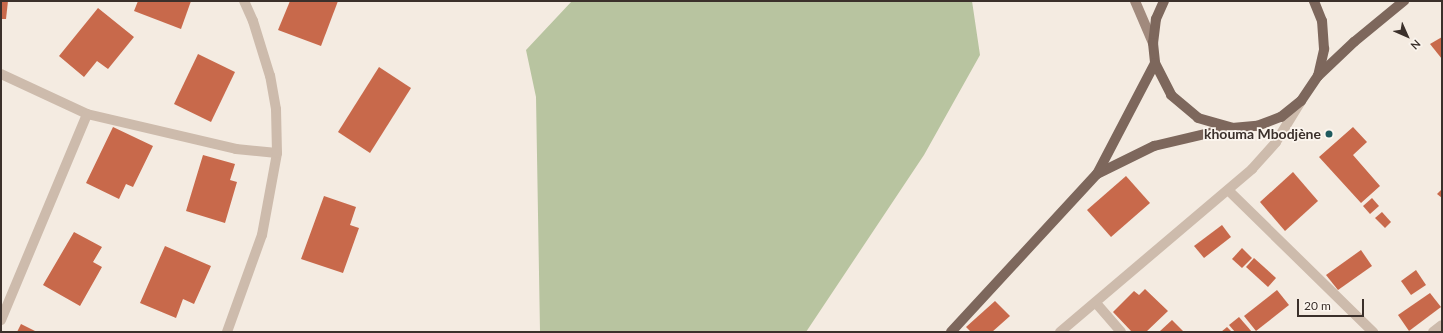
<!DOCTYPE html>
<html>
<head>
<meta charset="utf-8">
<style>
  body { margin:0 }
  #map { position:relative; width:1443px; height:333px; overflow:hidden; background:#f4ebe1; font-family:Lato,sans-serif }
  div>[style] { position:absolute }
  .green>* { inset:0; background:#b8c4a0 }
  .building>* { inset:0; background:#c8694b }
  .street>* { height:10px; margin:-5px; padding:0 5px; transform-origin:5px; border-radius:5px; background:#cdbbac }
  .secondary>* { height:10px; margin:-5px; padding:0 5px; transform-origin:5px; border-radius:5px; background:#a18a7d }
  .primary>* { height:10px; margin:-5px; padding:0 5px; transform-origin:5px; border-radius:5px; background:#7d675c }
  .dots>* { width:11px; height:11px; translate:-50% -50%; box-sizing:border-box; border:2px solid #fbf5ee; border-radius:50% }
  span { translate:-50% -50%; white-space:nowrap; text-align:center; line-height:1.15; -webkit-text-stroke:3.5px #fbf5ee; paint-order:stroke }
  .poi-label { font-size:14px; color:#3b302b; font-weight:700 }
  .right { translate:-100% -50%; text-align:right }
  .frame { position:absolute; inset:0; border:2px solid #3b302b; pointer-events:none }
  .north { position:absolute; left:1387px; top:16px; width:40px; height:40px; -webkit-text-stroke:3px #fbf5ee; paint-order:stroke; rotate:135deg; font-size:11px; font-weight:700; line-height:16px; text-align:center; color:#3b302b }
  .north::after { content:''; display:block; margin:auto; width:14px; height:18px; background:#3b302b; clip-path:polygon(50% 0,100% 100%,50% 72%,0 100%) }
  .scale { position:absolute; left:1297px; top:299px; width:67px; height:18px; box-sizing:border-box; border:2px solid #3b302b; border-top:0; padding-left:5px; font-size:12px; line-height:14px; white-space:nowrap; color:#3b302b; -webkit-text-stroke:3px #fbf5ee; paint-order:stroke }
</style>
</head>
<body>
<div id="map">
  <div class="green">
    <i style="clip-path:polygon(572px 1px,972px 1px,980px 55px,924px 155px,806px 332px,540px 332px,536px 97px,526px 50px)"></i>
  </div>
  <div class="building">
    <i style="clip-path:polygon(1px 1px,8px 1px,6px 19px,1px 19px)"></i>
    <i style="clip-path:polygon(138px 1px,191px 1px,181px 29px,134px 11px)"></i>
    <i style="clip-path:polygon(290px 1px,338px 1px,321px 46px,278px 30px)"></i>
    <i style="clip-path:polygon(98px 8px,134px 37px,108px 69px,97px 61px,84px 77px,59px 56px)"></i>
    <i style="clip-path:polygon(1442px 37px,1442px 59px,1430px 44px)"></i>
    <i style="clip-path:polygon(198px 54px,235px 72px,211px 122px,174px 104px)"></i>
    <i style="clip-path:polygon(379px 67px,411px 88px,370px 153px,338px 132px)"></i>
    <i style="clip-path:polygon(113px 127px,153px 146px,133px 187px,126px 184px,119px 199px,86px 183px)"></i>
    <i style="clip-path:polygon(1353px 127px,1367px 142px,1353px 155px,1380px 186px,1361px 203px,1319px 157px)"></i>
    <i style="clip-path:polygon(203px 155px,235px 164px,230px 180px,237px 182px,225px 223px,186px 211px)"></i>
    <i style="clip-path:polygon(1293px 172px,1318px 201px,1285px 231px,1260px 202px)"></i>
    <i style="clip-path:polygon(1126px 176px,1150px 203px,1111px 237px,1087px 210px)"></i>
    <i style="clip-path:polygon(1442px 189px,1442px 198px,1437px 194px)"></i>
    <i style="clip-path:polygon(324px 196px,356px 207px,350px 225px,359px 228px,343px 273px,301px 259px)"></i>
    <i style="clip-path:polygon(1372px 198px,1379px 206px,1370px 214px,1363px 206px)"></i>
    <i style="clip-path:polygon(1382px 212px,1391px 222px,1385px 228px,1375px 218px)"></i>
    <i style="clip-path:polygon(1222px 225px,1231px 237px,1204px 258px,1194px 246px)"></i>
    <i style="clip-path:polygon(74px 232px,102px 247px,93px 262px,102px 267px,80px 306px,43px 285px)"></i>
    <i style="clip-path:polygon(165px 246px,211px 266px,194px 304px,183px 299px,176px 318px,140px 303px)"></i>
    <i style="clip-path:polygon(1242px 248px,1252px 258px,1242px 268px,1232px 259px)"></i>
    <i style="clip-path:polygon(1361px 250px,1372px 266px,1338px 290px,1326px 275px)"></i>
    <i style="clip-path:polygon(1254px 258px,1276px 278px,1268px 287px,1246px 267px)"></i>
    <i style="clip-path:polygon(1416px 270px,1426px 285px,1411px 295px,1401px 281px)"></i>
    <i style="clip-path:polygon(1145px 289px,1168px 311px,1146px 332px,1132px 332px,1113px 312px,1134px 291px,1139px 295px)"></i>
    <i style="clip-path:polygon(1277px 290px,1289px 305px,1256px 331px,1244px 316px)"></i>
    <i style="clip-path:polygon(1430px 293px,1441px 307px,1409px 331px,1398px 315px)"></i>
    <i style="clip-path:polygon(995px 301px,1010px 316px,992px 332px,971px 332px,966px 327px)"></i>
    <i style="clip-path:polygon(1239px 317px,1252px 332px,1235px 332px,1229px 325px)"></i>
    <i style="clip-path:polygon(1172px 320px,1184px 332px,1159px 332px)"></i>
    <i style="clip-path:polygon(21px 324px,37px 332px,17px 332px)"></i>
    <i style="clip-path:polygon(1227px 327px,1232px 332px,1221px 332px)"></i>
  </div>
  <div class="street">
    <i style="left:1px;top:74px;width:95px;rotate:24.9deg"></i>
    <i style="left:87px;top:114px;width:153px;rotate:13.2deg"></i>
    <i style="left:236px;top:149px;width:41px;rotate:5.6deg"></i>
    <i style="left:1229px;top:191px;width:202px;rotate:44.4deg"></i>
    <i style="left:1096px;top:303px;width:38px;rotate:49deg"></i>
    <i style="left:1px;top:320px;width:223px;rotate:-67.3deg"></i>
    <i style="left:227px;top:332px;width:103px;rotate:-70.2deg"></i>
    <i style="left:262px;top:235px;width:83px;rotate:-79.6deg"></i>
    <i style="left:277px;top:153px;width:44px;rotate:-91.3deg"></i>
    <i style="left:276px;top:109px;width:34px;rotate:-100deg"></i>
    <i style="left:270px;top:76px;width:58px;rotate:-107.2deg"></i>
    <i style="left:253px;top:21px;width:22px;rotate:-114deg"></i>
    <i style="left:1060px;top:332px;width:252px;rotate:-40.3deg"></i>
    <i style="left:1252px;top:169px;width:36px;rotate:-48deg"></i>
    <i style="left:1276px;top:142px;width:48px;rotate:-58.6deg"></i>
    <i style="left:1433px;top:332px;width:11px;rotate:-38deg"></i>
  </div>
  <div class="secondary">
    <i style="left:1135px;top:1px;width:46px;rotate:66.8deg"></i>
  </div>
  <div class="primary">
    <i style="left:1164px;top:1px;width:20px;rotate:114deg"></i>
    <i style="left:1156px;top:19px;width:24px;rotate:97deg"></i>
    <i style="left:1153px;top:43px;width:20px;rotate:84deg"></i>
    <i style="left:1155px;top:63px;width:36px;rotate:63deg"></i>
    <i style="left:1171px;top:95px;width:35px;rotate:40deg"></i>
    <i style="left:1198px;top:118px;width:35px;rotate:16deg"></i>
    <i style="left:1232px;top:128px;width:25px;rotate:-5deg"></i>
    <i style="left:1257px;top:126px;width:26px;rotate:-21deg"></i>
    <i style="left:1281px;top:117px;width:26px;rotate:-39deg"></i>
    <i style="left:1301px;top:101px;width:30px;rotate:-56deg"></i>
    <i style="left:1318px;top:76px;width:28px;rotate:-77deg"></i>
    <i style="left:1324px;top:49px;width:28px;rotate:-94deg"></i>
    <i style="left:1322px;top:21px;width:22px;rotate:-112deg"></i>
    <i style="left:1318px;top:76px;width:50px;rotate:-43.4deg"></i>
    <i style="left:1354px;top:42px;width:65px;rotate:-39.4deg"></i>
    <i style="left:1097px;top:174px;width:64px;rotate:-26.2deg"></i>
    <i style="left:1154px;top:146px;width:78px;rotate:-13.3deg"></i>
    <i style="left:951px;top:332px;width:215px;rotate:-47.3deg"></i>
    <i style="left:1097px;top:174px;width:125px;rotate:-62.4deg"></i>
  </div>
  <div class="dots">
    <i style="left:1329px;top:134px;background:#1f5a5e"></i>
  </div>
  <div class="poi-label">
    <span class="right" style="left:1321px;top:134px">khouma Mbodjène</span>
  </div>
  <div class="frame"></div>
  <div class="north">N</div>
  <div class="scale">20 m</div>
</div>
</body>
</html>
